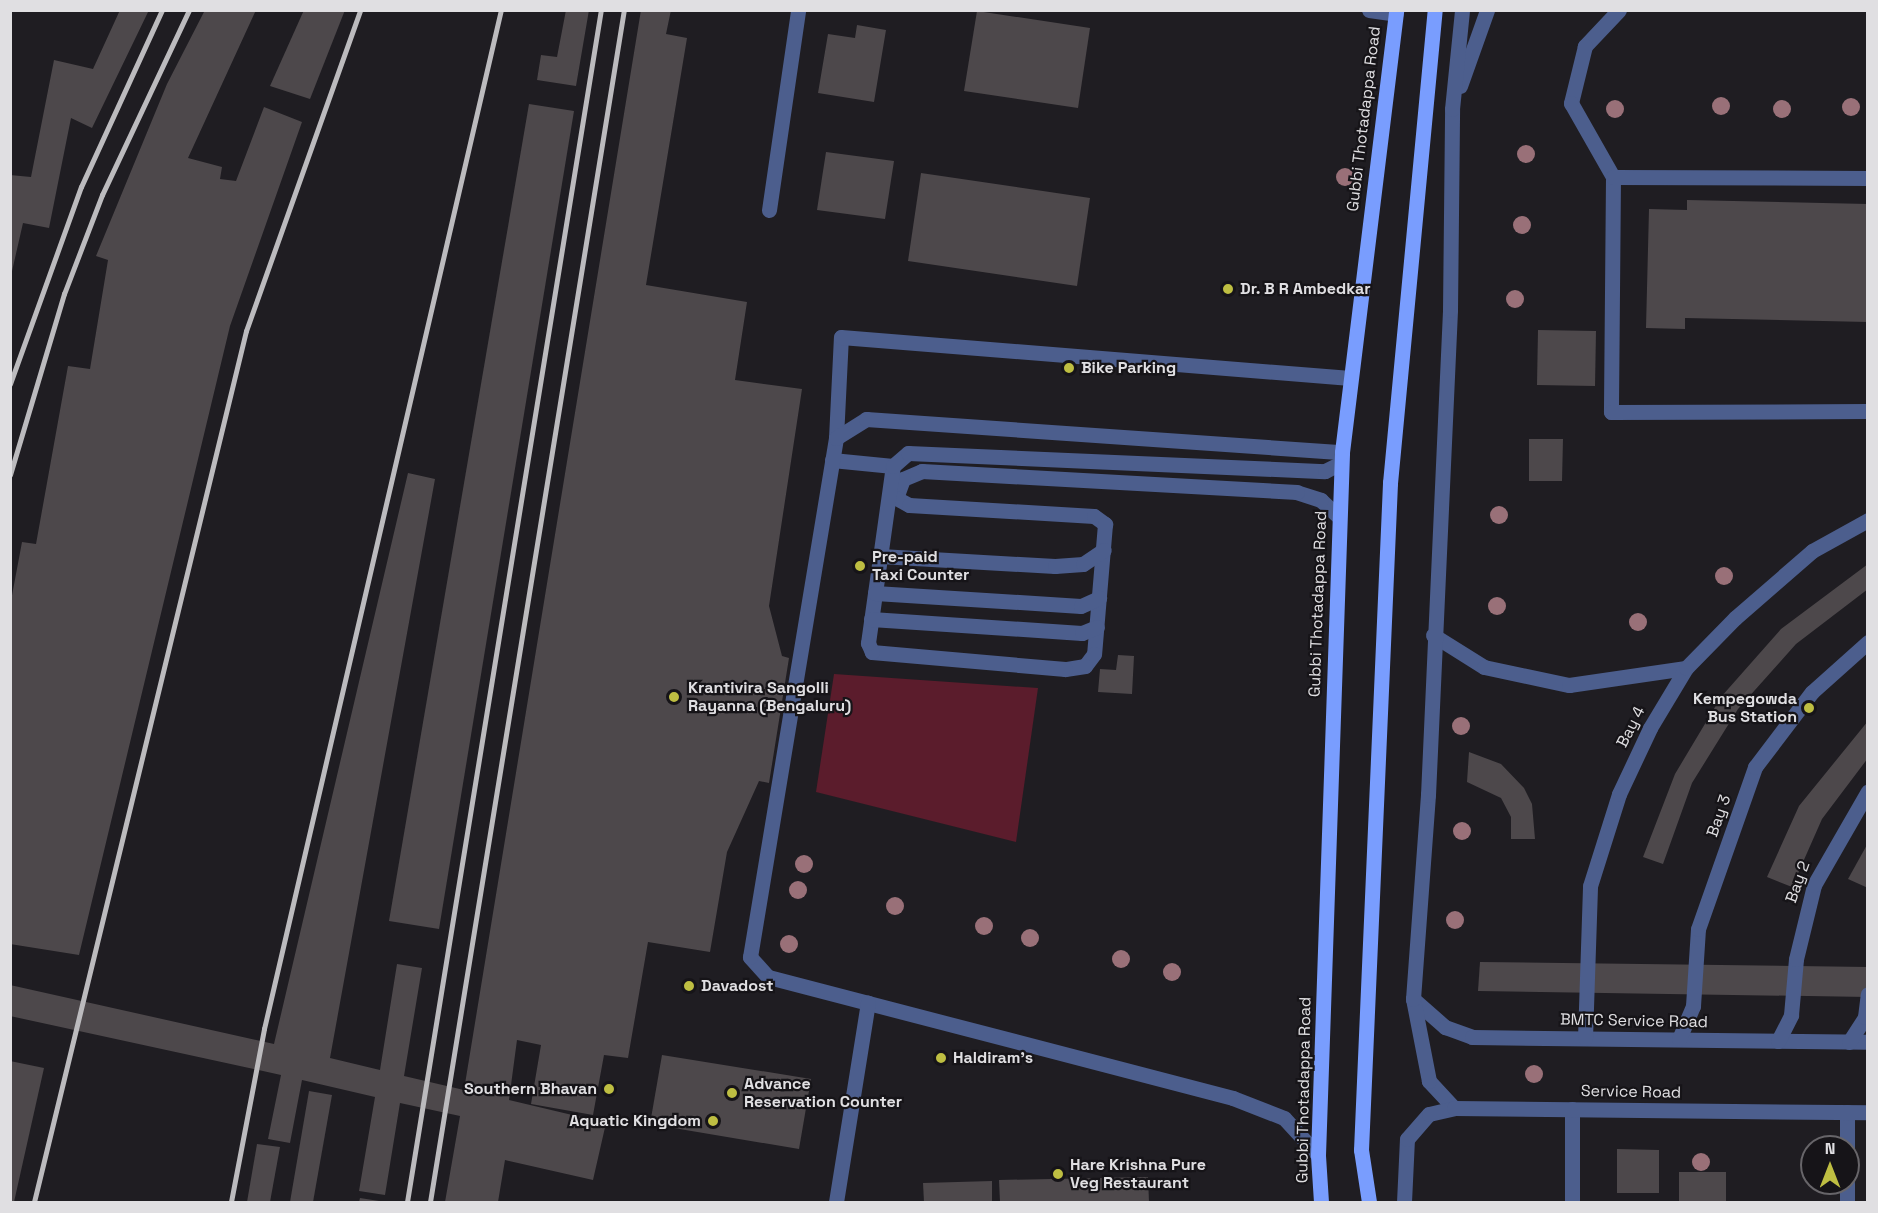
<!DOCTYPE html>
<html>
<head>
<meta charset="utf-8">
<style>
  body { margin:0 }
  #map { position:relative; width:1878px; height:1213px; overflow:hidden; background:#1f1d22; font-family:"Space Grotesk",sans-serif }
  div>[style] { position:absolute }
  .green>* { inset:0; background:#5b1c2c }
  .building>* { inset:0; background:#4d484b }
  .service>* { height:15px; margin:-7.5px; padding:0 7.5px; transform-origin:7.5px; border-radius:7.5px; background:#4c5e8d }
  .primary>* { height:15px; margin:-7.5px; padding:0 7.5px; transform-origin:7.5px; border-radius:7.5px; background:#799dfe }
  .rail>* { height:4.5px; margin:-2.25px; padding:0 2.25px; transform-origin:2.25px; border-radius:2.25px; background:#bcbbbe }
  .trees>* { width:18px; height:18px; margin:-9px; border-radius:50%; background:#997078 }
  .dots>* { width:16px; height:16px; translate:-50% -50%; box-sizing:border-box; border:3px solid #161418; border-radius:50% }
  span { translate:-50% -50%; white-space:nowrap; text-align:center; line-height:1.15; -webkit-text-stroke:4.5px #161418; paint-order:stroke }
  .street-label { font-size:16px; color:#e0dfe2 }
  .poi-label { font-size:16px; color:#e0dfe2; font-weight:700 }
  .left { translate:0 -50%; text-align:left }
  .right { translate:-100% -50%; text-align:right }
  .frame { position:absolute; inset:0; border:12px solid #e0dfe2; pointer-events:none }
  .north { position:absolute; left:1800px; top:1135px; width:60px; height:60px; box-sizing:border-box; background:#161418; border:2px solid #676569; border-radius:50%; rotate:0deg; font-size:16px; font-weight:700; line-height:24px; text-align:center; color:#e0dfe2 }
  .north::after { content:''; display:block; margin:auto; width:21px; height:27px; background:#bebe42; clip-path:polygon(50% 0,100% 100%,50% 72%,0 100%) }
</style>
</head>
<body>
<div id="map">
  <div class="green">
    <i style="clip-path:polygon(834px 674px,1038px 688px,1016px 842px,816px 792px)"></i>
  </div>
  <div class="building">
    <i style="clip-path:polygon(120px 10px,149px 10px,92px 128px,71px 118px,49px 228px,23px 223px,10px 280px,10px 175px,31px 177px,54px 60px,93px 69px)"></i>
    <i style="clip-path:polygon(205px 10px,256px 10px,188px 158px,222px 167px,220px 179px,236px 181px,264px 107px,302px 122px,230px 326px,79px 955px,10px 944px,10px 606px,22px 542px,36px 544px,68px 366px,90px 369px,108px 260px,96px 256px,167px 84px)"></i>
    <i style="clip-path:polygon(304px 10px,345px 10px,310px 99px,270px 86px)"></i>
    <i style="clip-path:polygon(566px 10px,589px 10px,576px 86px,537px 80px,541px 55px,557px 57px)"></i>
    <i style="clip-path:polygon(641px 10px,671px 10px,666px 34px,687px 38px,646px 285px,747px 302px,735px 380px,802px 389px,769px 606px,782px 656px,789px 658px,769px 783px,759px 781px,727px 852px,710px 952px,648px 942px,628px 1058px,604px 1055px,593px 1115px,531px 1104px,541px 1045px,517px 1040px,509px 1100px,606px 1123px,593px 1180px,505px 1160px,498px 1202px,445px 1202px,460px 1116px,400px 1103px,385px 1195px,359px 1191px,375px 1097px,302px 1080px,290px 1143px,268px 1139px,281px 1075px,10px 1016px,10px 985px,274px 1044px,408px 473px,435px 479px,330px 1058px,380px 1070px,397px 964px,422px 968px,404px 1076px,464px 1090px)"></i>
    <i style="clip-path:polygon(977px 11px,1090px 28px,1078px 108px,964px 91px)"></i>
    <i style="clip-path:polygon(857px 25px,886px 30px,874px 102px,818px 93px,828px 34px,855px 38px)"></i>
    <i style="clip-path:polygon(529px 104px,574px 111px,439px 929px,389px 921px)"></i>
    <i style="clip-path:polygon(826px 152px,894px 161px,885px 219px,817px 210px)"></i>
    <i style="clip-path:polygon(921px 173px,1090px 198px,1077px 286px,908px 261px)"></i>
    <i style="clip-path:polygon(1687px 200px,1868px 204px,1868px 322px,1685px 318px,1685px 329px,1646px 328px,1649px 209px,1687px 210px)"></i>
    <i style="clip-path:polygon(1538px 330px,1596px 331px,1595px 386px,1537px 385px)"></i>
    <i style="clip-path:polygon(1529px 439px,1563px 439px,1562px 481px,1529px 481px)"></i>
    <i style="clip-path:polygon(1868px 564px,1868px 589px,1796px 644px,1738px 709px,1692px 783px,1663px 864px,1643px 857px,1675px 774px,1721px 697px,1781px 629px)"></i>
    <i style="clip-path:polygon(1118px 655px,1134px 656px,1132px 694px,1098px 692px,1100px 669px,1116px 670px)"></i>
    <i style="clip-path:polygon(1868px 721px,1868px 758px,1822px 819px,1792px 887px,1767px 877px,1799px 806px)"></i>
    <i style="clip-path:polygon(1469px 752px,1501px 764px,1524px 788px,1532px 804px,1535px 839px,1511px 839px,1511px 817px,1501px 798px,1467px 782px)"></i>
    <i style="clip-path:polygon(1868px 843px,1868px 888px,1848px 879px)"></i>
    <i style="clip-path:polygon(1480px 962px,1868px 967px,1868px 997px,1478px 991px)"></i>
    <i style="clip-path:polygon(662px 1055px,811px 1079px,799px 1149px,650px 1124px)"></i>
    <i style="clip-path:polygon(10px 1061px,44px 1068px,14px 1202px,10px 1202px)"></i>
    <i style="clip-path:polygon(309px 1091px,332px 1095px,313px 1202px,290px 1202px)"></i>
    <i style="clip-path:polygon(257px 1144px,280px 1147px,270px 1202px,247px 1202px)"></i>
    <i style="clip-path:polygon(1617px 1149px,1659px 1150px,1659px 1193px,1617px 1193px)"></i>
    <i style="clip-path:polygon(1679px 1172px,1726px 1172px,1726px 1202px,1679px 1202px)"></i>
    <i style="clip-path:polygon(1148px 1177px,1149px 1202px,1000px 1202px,999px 1180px)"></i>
    <i style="clip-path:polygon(992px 1181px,992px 1202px,924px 1202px,923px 1183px)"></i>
    <i style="clip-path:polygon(360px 1198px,379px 1201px,379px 1202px,359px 1202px)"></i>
  </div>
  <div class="service">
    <i style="left:1369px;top:10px;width:27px;rotate:8deg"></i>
    <i style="left:1619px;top:10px;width:50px;rotate:133.4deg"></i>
    <i style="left:1585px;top:46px;width:59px;rotate:103.8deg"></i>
    <i style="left:1571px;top:103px;width:85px;rotate:60.4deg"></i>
    <i style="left:1613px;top:177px;width:235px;rotate:90.5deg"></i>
    <i style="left:1611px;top:412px;width:257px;rotate:-0.2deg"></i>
    <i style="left:1460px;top:86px;width:81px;rotate:-70.4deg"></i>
    <i style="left:1613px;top:177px;width:255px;rotate:0.2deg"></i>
    <i style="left:769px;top:210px;width:202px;rotate:-81.7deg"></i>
    <i style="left:836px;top:438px;width:101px;rotate:-87.2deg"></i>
    <i style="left:841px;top:337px;width:511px;rotate:4.61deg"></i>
    <i style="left:832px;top:460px;width:61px;rotate:5.6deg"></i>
    <i style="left:1339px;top:517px;width:25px;rotate:-137deg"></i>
    <i style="left:1321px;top:500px;width:25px;rotate:-162deg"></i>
    <i style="left:1297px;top:492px;width:376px;rotate:-176.8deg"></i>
    <i style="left:922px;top:471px;width:21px;rotate:157deg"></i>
    <i style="left:903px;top:479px;width:20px;rotate:110deg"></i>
    <i style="left:896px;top:498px;width:15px;rotate:28deg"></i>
    <i style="left:909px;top:505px;width:185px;rotate:3.4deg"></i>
    <i style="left:1094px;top:516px;width:14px;rotate:36deg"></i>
    <i style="left:1105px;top:524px;width:130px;rotate:94.8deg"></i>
    <i style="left:1094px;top:654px;width:15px;rotate:127deg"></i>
    <i style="left:1085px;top:666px;width:20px;rotate:171deg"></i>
    <i style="left:1065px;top:669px;width:194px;rotate:-175deg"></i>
    <i style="left:872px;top:652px;width:10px;rotate:-114deg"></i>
    <i style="left:868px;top:643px;width:179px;rotate:-82deg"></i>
    <i style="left:893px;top:466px;width:20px;rotate:-41deg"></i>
    <i style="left:908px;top:453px;width:417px;rotate:2.5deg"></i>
    <i style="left:1325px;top:471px;width:18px;rotate:-27deg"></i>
    <i style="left:880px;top:556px;width:175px;rotate:3.3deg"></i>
    <i style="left:1055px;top:566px;width:28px;rotate:-4deg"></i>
    <i style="left:1083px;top:564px;width:25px;rotate:-34deg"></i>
    <i style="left:875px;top:593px;width:206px;rotate:3.6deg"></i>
    <i style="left:1081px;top:606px;width:20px;rotate:-24deg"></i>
    <i style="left:871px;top:619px;width:211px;rotate:3.8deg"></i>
    <i style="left:1082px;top:633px;width:16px;rotate:-22deg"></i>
    <i style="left:1433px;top:635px;width:60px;rotate:32.1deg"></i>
    <i style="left:1484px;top:667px;width:87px;rotate:12deg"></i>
    <i style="left:1569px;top:685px;width:118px;rotate:-8.3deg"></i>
    <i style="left:1413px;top:999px;width:43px;rotate:41.2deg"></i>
    <i style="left:1445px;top:1027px;width:29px;rotate:20deg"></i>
    <i style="left:1472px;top:1037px;width:396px;rotate:0.7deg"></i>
    <i style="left:1585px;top:1038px;width:152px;rotate:-88.1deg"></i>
    <i style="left:1590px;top:886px;width:96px;rotate:-72.5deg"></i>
    <i style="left:1619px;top:794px;width:73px;rotate:-64.8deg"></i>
    <i style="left:1650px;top:728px;width:70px;rotate:-59deg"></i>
    <i style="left:1686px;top:668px;width:70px;rotate:-45.6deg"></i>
    <i style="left:1735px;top:618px;width:102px;rotate:-41deg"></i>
    <i style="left:1812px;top:551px;width:64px;rotate:-29deg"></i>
    <i style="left:1679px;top:1039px;width:36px;rotate:-67deg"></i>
    <i style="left:1693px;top:1006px;width:77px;rotate:-86.3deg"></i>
    <i style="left:1698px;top:929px;width:172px;rotate:-70.6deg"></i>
    <i style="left:1755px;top:767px;width:94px;rotate:-52.8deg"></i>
    <i style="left:1812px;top:692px;width:75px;rotate:-41.8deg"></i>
    <i style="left:1778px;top:1041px;width:29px;rotate:-63deg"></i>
    <i style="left:1791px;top:1015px;width:56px;rotate:-84.9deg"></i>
    <i style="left:1796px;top:959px;width:76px;rotate:-76.3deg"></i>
    <i style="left:1814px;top:885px;width:108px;rotate:-60.1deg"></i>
    <i style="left:1849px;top:1042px;width:30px;rotate:-57deg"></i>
    <i style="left:1865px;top:1017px;width:23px;rotate:-83deg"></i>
    <i style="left:1454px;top:1108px;width:37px;rotate:-133deg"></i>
    <i style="left:1429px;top:1081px;width:84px;rotate:-101deg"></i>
    <i style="left:1413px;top:999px;width:205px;rotate:-85.8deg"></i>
    <i style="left:1428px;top:795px;width:485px;rotate:-87.4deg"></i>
    <i style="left:1450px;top:310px;width:201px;rotate:-89.4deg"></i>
    <i style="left:1452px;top:109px;width:100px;rotate:-84.2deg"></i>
    <i style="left:1572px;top:1109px;width:93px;rotate:90deg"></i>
    <i style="left:1847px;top:1112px;width:35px;rotate:90deg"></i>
    <i style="left:1318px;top:1155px;width:50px;rotate:-132.6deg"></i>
    <i style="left:1284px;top:1118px;width:55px;rotate:-158.6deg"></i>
    <i style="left:1233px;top:1098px;width:480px;rotate:-165.4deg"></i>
    <i style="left:768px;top:977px;width:27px;rotate:-132deg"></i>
    <i style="left:750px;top:957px;width:526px;rotate:-80.59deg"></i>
    <i style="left:836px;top:438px;width:36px;rotate:-32deg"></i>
    <i style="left:866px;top:419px;width:477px;rotate:4deg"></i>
    <i style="left:1847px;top:1183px;width:19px;rotate:90deg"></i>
    <i style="left:836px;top:1202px;width:202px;rotate:-80.9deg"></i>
    <i style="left:1404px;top:1202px;width:63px;rotate:-87.3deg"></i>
    <i style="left:1407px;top:1139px;width:33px;rotate:-49deg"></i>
    <i style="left:1429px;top:1114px;width:26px;rotate:-13deg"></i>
    <i style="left:1454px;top:1108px;width:414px;rotate:0.6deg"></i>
  </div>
  <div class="primary">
    <i style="left:1321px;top:1202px;width:47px;rotate:-93.7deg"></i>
    <i style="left:1318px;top:1155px;width:703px;rotate:-88.04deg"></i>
    <i style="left:1342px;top:452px;width:445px;rotate:-83deg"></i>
    <i style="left:1369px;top:1202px;width:53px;rotate:-98.7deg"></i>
    <i style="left:1361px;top:1150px;width:668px;rotate:-87.51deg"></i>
    <i style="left:1390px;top:483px;width:475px;rotate:-84.6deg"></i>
  </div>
  <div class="rail">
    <i style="left:10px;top:384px;width:209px;rotate:-70.2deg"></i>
    <i style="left:81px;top:187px;width:195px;rotate:-65.4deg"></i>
    <i style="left:10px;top:475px;width:189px;rotate:-73.4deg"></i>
    <i style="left:64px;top:294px;width:106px;rotate:-69deg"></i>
    <i style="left:102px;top:195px;width:204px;rotate:-64.8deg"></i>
    <i style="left:34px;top:1202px;width:896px;rotate:-76.32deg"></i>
    <i style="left:246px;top:331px;width:341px;rotate:-70.4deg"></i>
    <i style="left:231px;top:1202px;width:176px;rotate:-79.2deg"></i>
    <i style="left:264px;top:1029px;width:1046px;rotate:-76.91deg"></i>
    <i style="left:407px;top:1202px;width:1208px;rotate:-80.76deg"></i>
    <i style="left:430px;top:1202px;width:1208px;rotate:-80.76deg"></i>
  </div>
  <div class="trees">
    <i style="left:1721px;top:106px"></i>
    <i style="left:1851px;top:107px"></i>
    <i style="left:1615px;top:109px"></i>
    <i style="left:1782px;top:109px"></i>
    <i style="left:1526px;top:154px"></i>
    <i style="left:1345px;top:177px"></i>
    <i style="left:1522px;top:225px"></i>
    <i style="left:1515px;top:299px"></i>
    <i style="left:1499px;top:515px"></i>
    <i style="left:1724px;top:576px"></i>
    <i style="left:1497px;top:606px"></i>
    <i style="left:1638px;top:622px"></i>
    <i style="left:1461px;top:726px"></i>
    <i style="left:1462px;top:831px"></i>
    <i style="left:804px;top:864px"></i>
    <i style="left:798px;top:890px"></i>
    <i style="left:895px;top:906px"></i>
    <i style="left:1455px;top:920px"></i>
    <i style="left:984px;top:926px"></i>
    <i style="left:1030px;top:938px"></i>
    <i style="left:789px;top:944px"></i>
    <i style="left:1121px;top:959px"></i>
    <i style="left:1172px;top:972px"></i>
    <i style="left:1534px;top:1074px"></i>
    <i style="left:1701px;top:1162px"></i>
  </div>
  <div class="dots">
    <i style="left:1228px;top:289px;background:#bebe42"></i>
    <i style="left:1069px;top:368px;background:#bebe42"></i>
    <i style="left:860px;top:566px;background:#bebe42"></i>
    <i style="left:674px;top:697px;background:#bebe42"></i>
    <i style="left:1809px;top:708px;background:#bebe42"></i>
    <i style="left:689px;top:986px;background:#bebe42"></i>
    <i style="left:941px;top:1058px;background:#bebe42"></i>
    <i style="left:609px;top:1089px;background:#bebe42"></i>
    <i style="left:732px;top:1093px;background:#bebe42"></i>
    <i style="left:713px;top:1121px;background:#bebe42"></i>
    <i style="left:1058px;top:1174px;background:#bebe42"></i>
  </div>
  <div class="street-label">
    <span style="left:1364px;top:119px;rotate:-83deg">Gubbi Thotadappa Road</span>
    <span style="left:1318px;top:604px;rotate:-88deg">Gubbi Thotadappa Road</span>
    <span style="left:1631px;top:727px;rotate:-63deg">Bay 4</span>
    <span style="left:1719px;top:816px;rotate:-71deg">Bay 3</span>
    <span style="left:1798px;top:882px;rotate:-70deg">Bay 2</span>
    <span style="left:1634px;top:1021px;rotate:1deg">BMTC Service Road</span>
    <span style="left:1304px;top:1090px;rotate:-89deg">Gubbi Thotadappa Road</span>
    <span style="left:1631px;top:1092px;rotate:1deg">Service Road</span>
  </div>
  <div class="poi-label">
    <span class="left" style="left:1240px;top:289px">Dr. B R Ambedkar</span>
    <span class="left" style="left:1081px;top:368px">Bike Parking</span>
    <span class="left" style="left:872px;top:566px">Pre-paid<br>Taxi Counter</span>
    <span class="left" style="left:688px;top:697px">Krantivira Sangolli<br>Rayanna (Bengaluru)</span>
    <span class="right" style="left:1797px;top:708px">Kempegowda<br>Bus Station</span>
    <span class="left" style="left:701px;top:986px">Davadost</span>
    <span class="left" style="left:953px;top:1058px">Haldiram's</span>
    <span class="left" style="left:744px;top:1093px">Advance<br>Reservation Counter</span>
    <span class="right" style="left:597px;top:1089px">Southern Bhavan</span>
    <span class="right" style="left:701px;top:1121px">Aquatic Kingdom</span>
    <span class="left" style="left:1070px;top:1174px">Hare Krishna Pure<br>Veg Restaurant</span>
  </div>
  <div class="frame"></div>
  <div class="north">N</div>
</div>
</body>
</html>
